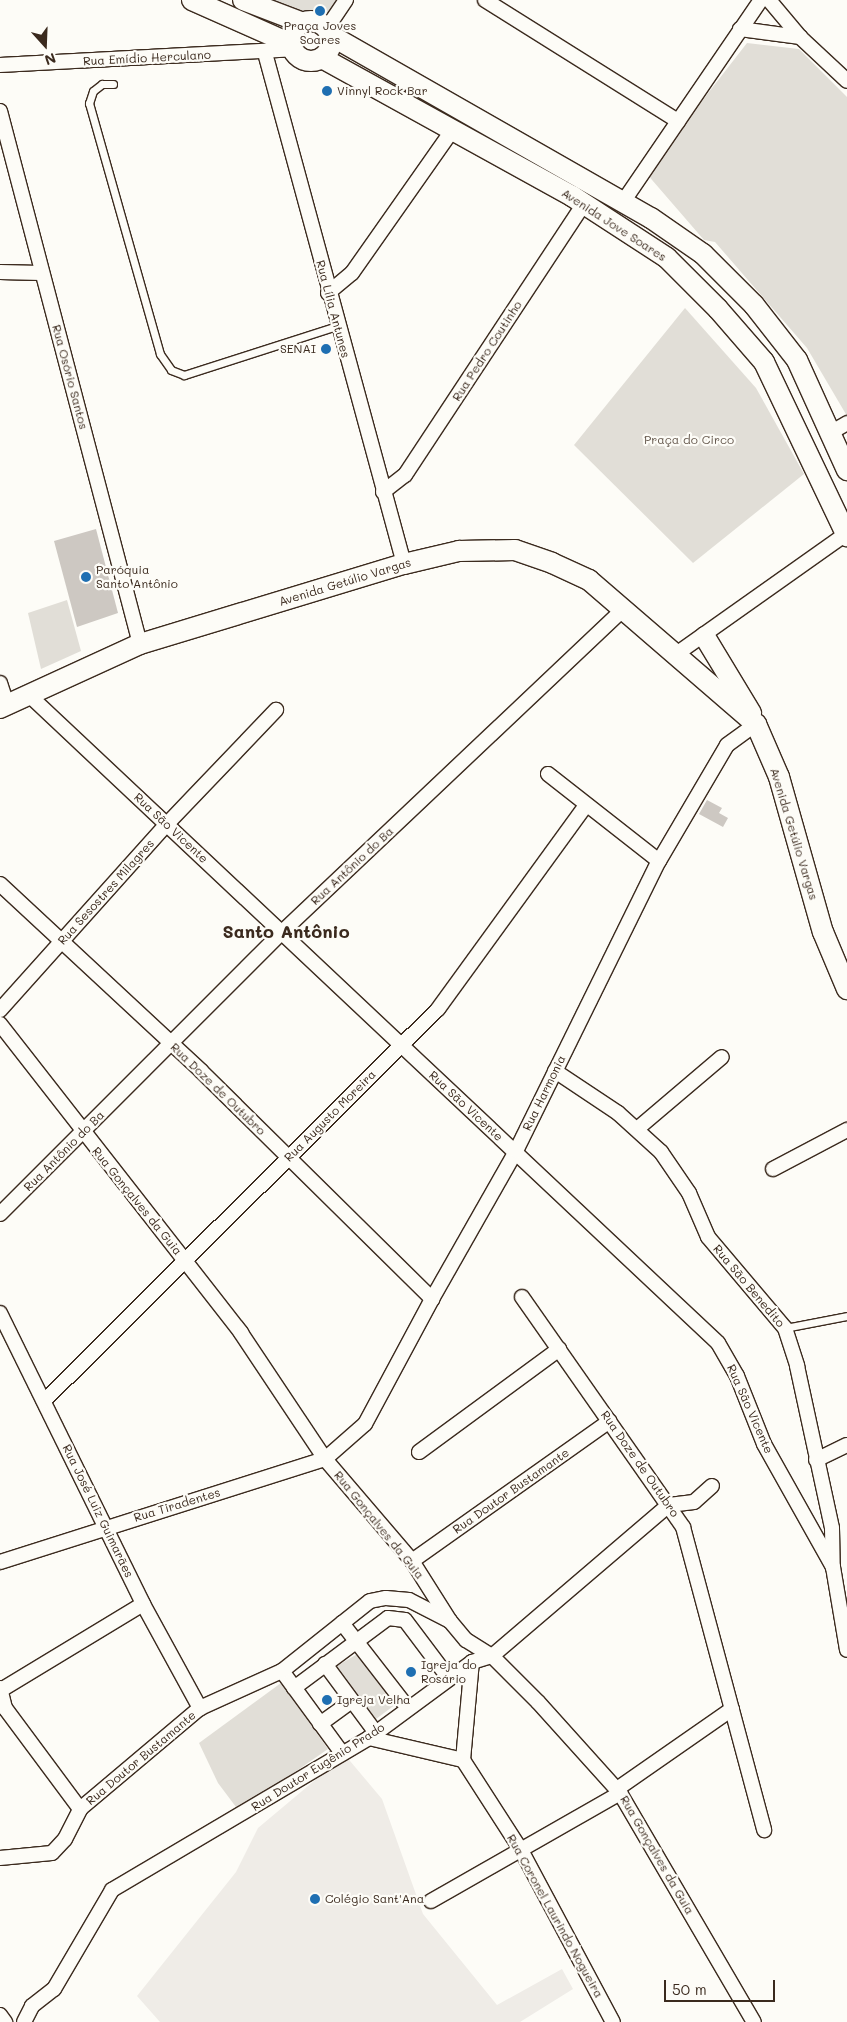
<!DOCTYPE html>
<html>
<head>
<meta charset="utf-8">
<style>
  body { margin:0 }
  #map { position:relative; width:847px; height:2022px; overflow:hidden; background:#fdfcf7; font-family:Mali,sans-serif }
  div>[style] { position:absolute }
  .built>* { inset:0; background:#efece7 }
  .green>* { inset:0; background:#e1ded7 }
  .building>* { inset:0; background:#cdc8c2 }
  .roads { filter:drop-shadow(1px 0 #3b2a1e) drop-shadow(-1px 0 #3b2a1e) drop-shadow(0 1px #3b2a1e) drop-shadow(0 -1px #3b2a1e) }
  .lane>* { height:7px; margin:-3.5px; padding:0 3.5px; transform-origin:3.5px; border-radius:3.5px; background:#fdfcf7 }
  .street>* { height:14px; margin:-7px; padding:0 7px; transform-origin:7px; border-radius:7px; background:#fdfcf7 }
  .secondary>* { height:20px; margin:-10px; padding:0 10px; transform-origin:10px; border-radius:10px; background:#fdfcf7 }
  .secondary>.ring { margin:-10px; padding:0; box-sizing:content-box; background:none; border:20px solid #fdfcf7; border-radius:50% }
  .dots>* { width:14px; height:14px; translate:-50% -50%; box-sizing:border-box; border:2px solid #fdfcf7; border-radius:50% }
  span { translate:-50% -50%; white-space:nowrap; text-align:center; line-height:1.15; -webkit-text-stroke:4.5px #fdfcf7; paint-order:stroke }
  .poi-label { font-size:12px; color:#3b2a1e }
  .left { translate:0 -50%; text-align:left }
  .right { translate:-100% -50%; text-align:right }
  .street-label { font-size:12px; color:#3b2a1e }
  .park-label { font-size:12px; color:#64574c }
  .district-label { font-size:18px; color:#3b2a1e; font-weight:700 }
  .north { position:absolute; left:20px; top:20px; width:50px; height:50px; -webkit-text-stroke:4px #fdfcf7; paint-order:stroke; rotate:160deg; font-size:14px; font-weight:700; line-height:20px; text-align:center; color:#3b2a1e }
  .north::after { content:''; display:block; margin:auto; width:18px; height:22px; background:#3b2a1e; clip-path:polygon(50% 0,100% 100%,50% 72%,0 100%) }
  .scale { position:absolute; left:664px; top:1980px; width:111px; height:22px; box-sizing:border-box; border:2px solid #3b2a1e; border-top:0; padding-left:6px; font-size:15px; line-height:18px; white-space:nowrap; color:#3b2a1e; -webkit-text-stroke:4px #fdfcf7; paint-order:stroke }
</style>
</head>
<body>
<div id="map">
  <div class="built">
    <i style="clip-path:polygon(345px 1755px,382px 1799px,423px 1914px,497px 2005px,562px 1969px,573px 1989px,520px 2022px,160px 2022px,137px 1996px,236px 1872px,258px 1828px)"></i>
  </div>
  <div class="green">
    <i style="clip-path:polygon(249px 0,339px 0,326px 22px,302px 18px)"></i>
    <i style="clip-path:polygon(747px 43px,799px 49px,847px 97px,847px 416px,807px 348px,715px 242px,704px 240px,646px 173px)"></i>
    <i style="clip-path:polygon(685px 308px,756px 388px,804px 474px,693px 563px,574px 445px)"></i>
    <i style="clip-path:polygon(67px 600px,81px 651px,41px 669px,28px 613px)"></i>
    <i style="clip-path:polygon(359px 1653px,396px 1704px,376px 1719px,337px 1666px)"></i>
    <i style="clip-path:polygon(281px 1683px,328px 1749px,239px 1811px,218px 1783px,199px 1743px)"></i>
  </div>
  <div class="building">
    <i style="clip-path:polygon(96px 529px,118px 613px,77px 627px,54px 541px)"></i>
    <i style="clip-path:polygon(707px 800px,722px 808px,719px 813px,728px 818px,723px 827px,699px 814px)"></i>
  </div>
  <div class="roads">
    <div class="lane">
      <i style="left:113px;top:84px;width:11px;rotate:180deg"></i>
      <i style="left:102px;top:84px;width:11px;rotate:142deg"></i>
      <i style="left:93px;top:91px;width:13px;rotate:108deg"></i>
      <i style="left:89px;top:103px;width:261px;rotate:74.2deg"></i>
      <i style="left:160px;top:354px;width:19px;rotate:55deg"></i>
      <i style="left:171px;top:370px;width:14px;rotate:21deg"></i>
      <i style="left:184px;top:375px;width:161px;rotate:-17.8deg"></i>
      <i style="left:785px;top:1328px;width:63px;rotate:-11deg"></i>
    </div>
    <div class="street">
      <i style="left:485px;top:0;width:228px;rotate:32.1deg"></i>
      <i style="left:769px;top:0;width:48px;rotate:50deg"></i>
      <i style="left:800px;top:37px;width:64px;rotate:43.1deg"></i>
      <i style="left:327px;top:28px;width:34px;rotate:-56deg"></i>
      <i style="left:740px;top:29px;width:61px;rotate:7.6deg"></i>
      <i style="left:265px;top:53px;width:530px;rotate:74.78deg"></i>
      <i style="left:0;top:65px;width:293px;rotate:-3.1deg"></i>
      <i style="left:0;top:111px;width:551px;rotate:75.28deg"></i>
      <i style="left:623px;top:202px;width:245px;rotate:-55.7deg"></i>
      <i style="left:0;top:272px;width:41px;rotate:1.4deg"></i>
      <i style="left:328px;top:293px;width:31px;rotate:-40deg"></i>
      <i style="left:352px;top:273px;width:172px;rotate:-54.9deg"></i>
      <i style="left:830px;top:433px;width:20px;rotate:-30deg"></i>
      <i style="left:383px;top:492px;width:28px;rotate:-38deg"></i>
      <i style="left:405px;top:475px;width:325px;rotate:-56.6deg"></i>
      <i style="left:675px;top:655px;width:211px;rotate:-35.3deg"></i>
      <i style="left:0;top:683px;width:23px;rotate:72deg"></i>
      <i style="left:30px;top:696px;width:944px;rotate:43.24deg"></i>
      <i style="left:718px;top:1343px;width:38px;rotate:60deg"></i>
      <i style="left:737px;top:1376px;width:73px;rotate:68.3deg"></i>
      <i style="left:764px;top:1444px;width:141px;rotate:60.7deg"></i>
      <i style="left:548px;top:774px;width:141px;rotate:38.1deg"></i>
      <i style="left:0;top:884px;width:275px;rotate:42.9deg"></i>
      <i style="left:201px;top:1071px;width:325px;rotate:44.6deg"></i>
      <i style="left:0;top:1010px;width:250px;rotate:-48.1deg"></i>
      <i style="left:167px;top:824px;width:158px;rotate:-46.3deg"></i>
      <i style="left:0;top:1024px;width:392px;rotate:52deg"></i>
      <i style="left:241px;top:1333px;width:151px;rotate:56.3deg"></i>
      <i style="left:325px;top:1459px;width:134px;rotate:49.5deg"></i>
      <i style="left:412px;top:1561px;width:71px;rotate:57.7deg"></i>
      <i style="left:450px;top:1621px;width:25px;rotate:50deg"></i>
      <i style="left:466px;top:1640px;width:31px;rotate:32deg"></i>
      <i style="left:492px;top:1656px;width:65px;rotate:45deg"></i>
      <i style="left:538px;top:1702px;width:122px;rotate:48deg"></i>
      <i style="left:620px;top:1793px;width:265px;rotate:59.7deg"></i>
      <i style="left:555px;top:1071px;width:76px;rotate:33.7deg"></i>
      <i style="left:618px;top:1113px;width:58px;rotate:42.2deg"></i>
      <i style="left:661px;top:1152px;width:50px;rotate:55.7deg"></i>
      <i style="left:689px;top:1193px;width:48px;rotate:66.6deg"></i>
      <i style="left:708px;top:1237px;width:119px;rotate:49.8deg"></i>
      <i style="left:785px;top:1328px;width:40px;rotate:72deg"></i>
      <i style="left:797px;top:1366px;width:166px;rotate:77.8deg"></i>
      <i style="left:832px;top:1528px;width:39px;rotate:89deg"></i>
      <i style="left:833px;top:1567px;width:84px;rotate:80.4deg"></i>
      <i style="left:637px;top:1129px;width:111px;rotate:-40.3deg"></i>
      <i style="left:773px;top:1169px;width:84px;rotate:-27.8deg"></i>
      <i style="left:0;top:1214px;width:397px;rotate:-45deg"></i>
      <i style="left:281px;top:933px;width:472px;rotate:-43.4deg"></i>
      <i style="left:522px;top:1297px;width:281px;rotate:55deg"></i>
      <i style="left:683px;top:1527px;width:314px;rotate:75deg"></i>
      <i style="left:0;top:1313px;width:324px;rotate:63.8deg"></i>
      <i style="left:143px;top:1604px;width:119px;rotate:61.3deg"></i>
      <i style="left:44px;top:1401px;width:556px;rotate:-44.85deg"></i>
      <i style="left:438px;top:1009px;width:252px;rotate:-54deg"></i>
      <i style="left:419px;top:1452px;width:174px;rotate:-36.3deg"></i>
      <i style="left:816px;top:1460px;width:34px;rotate:-26deg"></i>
      <i style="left:412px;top:1561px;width:242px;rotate:-35.3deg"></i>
      <i style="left:0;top:1562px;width:341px;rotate:-17.6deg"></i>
      <i style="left:325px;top:1459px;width:53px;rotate:-41.2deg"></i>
      <i style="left:365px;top:1424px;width:142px;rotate:-61.8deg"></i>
      <i style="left:432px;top:1299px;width:170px;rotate:-60.4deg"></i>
      <i style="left:516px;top:1151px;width:323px;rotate:-63.8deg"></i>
      <i style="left:659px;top:861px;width:134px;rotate:-59.6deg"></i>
      <i style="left:727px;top:745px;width:36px;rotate:-36deg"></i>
      <i style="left:342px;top:1623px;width:108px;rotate:52.2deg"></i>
      <i style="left:325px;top:1664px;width:86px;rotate:53.5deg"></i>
      <i style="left:282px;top:1671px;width:102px;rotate:53.8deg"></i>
      <i style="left:0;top:1688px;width:21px;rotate:76deg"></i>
      <i style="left:5px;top:1708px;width:126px;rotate:53.4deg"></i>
      <i style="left:294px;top:1688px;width:117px;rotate:-36.7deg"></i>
      <i style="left:388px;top:1618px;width:17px;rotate:7deg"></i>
      <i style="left:405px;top:1620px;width:71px;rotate:53deg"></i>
      <i style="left:1px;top:1690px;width:166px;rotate:-31.2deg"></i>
      <i style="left:320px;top:1724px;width:39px;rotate:-36deg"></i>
      <i style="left:369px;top:1738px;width:97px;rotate:13.2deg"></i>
      <i style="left:463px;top:1760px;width:107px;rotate:57.2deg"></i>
      <i style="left:521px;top:1850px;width:195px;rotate:61.9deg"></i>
      <i style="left:463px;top:1760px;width:98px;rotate:-84.8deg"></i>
      <i style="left:617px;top:1789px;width:140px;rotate:-34.8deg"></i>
      <i style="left:0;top:1858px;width:52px;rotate:-5.5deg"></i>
      <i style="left:52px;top:1853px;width:19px;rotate:-47deg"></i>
      <i style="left:65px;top:1839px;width:34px;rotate:-63deg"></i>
      <i style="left:80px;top:1809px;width:157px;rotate:-40.1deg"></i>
      <i style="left:200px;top:1708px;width:90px;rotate:-24.3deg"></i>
      <i style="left:282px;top:1671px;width:112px;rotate:-38.5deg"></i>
      <i style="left:370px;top:1601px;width:16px;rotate:-11deg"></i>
      <i style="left:386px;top:1598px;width:23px;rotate:5deg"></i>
      <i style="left:409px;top:1600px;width:46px;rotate:27.1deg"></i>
      <i style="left:431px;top:1901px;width:218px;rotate:-29.7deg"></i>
      <i style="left:0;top:2015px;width:9px;rotate:54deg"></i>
      <i style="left:24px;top:2022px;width:18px;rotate:-63deg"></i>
      <i style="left:32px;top:2006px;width:28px;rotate:-38deg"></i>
      <i style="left:54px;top:1989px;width:115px;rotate:-59.6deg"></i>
      <i style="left:112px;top:1890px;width:299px;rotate:-30.6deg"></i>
      <i style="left:369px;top:1738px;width:128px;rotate:-36.4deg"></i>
      <i style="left:472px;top:1662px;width:21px;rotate:-17deg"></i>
      <i style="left:492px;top:1656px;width:233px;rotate:-40.5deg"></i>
      <i style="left:669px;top:1505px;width:25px;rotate:-7deg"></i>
      <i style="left:694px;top:1502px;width:24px;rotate:-42deg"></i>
    </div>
    <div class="secondary">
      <i style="left:192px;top:0;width:108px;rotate:24deg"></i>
      <i style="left:243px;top:0;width:64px;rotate:21deg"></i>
      <i class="ring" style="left:291px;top:21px;width:20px;height:20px"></i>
      <i style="left:330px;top:35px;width:369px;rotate:29.7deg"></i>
      <i style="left:651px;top:218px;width:63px;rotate:34.7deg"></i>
      <i style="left:703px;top:254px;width:72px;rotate:45deg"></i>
      <i style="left:754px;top:305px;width:70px;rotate:52deg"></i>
      <i style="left:797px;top:360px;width:121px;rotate:65.6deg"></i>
      <i style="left:322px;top:58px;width:286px;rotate:28.9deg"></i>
      <i style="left:572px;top:196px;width:113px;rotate:33.1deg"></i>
      <i style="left:667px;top:258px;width:72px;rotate:45deg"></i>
      <i style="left:718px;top:309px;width:70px;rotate:49deg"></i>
      <i style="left:764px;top:362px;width:193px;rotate:64.5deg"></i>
      <i style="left:705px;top:637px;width:89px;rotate:58.8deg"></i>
      <i style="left:0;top:708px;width:154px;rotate:-24.6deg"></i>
      <i style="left:140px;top:644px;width:276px;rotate:-16.9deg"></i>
      <i style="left:404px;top:564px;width:57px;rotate:-13.3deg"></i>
      <i style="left:459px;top:551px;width:56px;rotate:-1deg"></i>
      <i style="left:515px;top:550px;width:39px;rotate:19deg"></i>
      <i style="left:552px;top:563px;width:41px;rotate:24.7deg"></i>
      <i style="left:589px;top:580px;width:221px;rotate:40.8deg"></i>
      <i style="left:756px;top:724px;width:58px;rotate:66.5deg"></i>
      <i style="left:779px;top:777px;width:161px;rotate:74.2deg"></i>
      <i style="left:823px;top:932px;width:62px;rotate:67.2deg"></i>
    </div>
  </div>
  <div class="dots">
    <i style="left:320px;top:11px;background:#1f6fb2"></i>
    <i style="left:327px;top:91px;background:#1f6fb2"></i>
    <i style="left:326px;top:349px;background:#1f6fb2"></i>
    <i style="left:86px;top:577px;background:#1f6fb2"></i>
    <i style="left:411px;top:1672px;background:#1f6fb2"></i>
    <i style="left:327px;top:1700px;background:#1f6fb2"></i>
    <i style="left:315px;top:1899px;background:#1f6fb2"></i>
  </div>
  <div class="poi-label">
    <span style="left:320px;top:33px">Praça Joves<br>Soares</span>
    <span class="left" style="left:337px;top:91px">Vinnyl Rock Bar</span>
    <span class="right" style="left:316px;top:349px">SENAI</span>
    <span class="left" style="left:96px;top:577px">Paróquia<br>Santo Antônio</span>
    <span class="left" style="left:421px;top:1672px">Igreja do<br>Rosário</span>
    <span class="left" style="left:337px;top:1700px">Igreja Velha</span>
    <span class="left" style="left:325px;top:1899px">Colégio Sant'Ana</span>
  </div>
  <div class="street-label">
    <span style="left:147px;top:58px;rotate:-3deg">Rua Emídio Herculano</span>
    <span style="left:614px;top:225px;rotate:33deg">Avenida Jove Soares</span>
    <span style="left:333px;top:309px;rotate:75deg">Rua Lília Antunes</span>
    <span style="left:487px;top:351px;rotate:-57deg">Rua Pedro Coutinho</span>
    <span style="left:70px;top:377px;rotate:75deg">Rua Osório Santos</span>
    <span style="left:345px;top:582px;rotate:-17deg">Avenida Getúlio Vargas</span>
    <span style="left:171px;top:828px;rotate:43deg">Rua São Vicente</span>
    <span style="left:794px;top:834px;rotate:73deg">Avenida Getúlio Vargas</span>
    <span style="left:352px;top:866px;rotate:-43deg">Rua Antônio do Ba</span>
    <span style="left:106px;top:892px;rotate:-48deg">Rua Sesostres Milagres</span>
    <span style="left:218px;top:1089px;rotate:44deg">Rua Doze de Outubro</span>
    <span style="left:544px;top:1093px;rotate:-64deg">Rua Harmonia</span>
    <span style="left:466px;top:1106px;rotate:43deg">Rua São Vicente</span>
    <span style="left:330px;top:1116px;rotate:-45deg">Rua Augusto Moreira</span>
    <span style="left:64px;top:1151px;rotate:-45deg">Rua Antônio do Ba</span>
    <span style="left:137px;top:1201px;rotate:51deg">Rua Gonçalves da Guia</span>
    <span style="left:749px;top:1286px;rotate:50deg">Rua São Benedito</span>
    <span style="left:750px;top:1409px;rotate:66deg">Rua São Vicente</span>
    <span style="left:640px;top:1464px;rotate:55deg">Rua Doze de Outubro</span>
    <span style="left:511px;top:1491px;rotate:-35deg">Rua Doutor Bustamante</span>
    <span style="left:177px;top:1505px;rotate:-17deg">Rua Tiradentes</span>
    <span style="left:98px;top:1511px;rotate:64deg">Rua José Luiz Guimarães</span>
    <span style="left:379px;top:1525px;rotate:51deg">Rua Gonçalves da Guia</span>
    <span style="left:141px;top:1758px;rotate:-40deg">Rua Doutor Bustamante</span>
    <span style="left:318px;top:1767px;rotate:-32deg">Rua Doutor Eugênio Prado</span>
    <span style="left:657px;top:1855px;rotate:60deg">Rua Gonçalves da Guia</span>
    <span style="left:555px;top:1916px;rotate:61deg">Rua Coronel Laurindo Nogueira</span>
  </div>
  <div class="park-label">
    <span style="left:689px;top:440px">Praça do Circo</span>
  </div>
  <div class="district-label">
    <span style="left:286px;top:931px">Santo Antônio</span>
  </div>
  <div class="north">N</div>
  <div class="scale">50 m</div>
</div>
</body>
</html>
